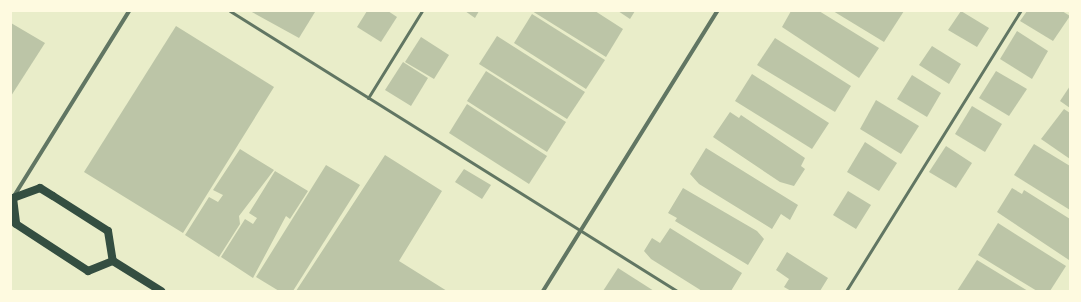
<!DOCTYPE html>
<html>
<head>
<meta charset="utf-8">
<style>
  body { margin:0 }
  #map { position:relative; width:1081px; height:302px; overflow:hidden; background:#e9edc9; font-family:Merriweather,serif }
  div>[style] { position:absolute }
  .building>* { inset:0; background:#bcc5a7 }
  .service>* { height:3px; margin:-1.5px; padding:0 1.5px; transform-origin:1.5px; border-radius:1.5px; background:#617663 }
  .minor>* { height:4px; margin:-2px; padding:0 2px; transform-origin:2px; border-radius:2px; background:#617663 }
  .secondary>* { height:8px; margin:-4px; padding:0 4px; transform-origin:4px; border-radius:4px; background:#344e41 }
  span { translate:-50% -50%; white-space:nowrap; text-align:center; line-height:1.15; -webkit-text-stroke:4px #fefae0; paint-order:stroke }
  .frame { position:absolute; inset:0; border:12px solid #fefae0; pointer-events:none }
</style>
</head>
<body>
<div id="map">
  <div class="building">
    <i style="clip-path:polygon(250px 11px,313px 11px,315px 12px,299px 38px)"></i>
    <i style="clip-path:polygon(367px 11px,388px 11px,397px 17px,381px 42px,357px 27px)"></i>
    <i style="clip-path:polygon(465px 11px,479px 11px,475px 18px)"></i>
    <i style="clip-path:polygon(532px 11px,595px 11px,623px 29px,606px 57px)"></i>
    <i style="clip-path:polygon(618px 11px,635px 11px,630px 19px)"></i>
    <i style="clip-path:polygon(791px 11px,819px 11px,879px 48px,859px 78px,782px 27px)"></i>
    <i style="clip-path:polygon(833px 11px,904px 11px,884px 42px)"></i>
    <i style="clip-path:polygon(961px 11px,989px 28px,977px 47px,948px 30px)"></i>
    <i style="clip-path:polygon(1027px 11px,1062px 11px,1070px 16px,1053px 41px,1020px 21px)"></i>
    <i style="clip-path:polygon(532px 14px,605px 60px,586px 89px,514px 43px)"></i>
    <i style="clip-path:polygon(11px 23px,45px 43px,11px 96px)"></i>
    <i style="clip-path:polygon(176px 26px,274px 87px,183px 233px,84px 172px)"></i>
    <i style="clip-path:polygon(1017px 31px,1048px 51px,1032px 79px,1000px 59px)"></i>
    <i style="clip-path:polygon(497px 36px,585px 92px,567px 119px,479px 64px)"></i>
    <i style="clip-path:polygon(421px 37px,449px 55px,434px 79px,405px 62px)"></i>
    <i style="clip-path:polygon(775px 38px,851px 86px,835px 112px,757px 65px)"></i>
    <i style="clip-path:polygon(932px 46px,961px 64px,949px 84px,919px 65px)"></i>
    <i style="clip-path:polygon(403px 62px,428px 78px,411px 106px,385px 90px)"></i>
    <i style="clip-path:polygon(486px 71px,566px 122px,547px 152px,467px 101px)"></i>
    <i style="clip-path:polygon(996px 71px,1027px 89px,1009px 116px,979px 98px)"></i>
    <i style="clip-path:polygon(752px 74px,829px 123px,812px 149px,735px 101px)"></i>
    <i style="clip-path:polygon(912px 75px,941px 93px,927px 117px,897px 99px)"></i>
    <i style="clip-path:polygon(1070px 86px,1070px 108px,1060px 101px)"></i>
    <i style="clip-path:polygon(876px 100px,919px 126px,901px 154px,860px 129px)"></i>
    <i style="clip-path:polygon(467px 104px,547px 156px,529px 184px,449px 133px)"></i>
    <i style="clip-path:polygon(972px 106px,1002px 124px,985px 152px,955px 134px)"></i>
    <i style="clip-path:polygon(1064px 109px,1070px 113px,1070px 159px,1041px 139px)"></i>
    <i style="clip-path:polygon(730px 112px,739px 118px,741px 115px,805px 158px,801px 166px,805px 169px,794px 186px,780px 182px,713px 137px)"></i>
    <i style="clip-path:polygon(865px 142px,897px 163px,879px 191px,847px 172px)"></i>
    <i style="clip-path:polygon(1034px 144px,1070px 166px,1070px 210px,1014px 175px)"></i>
    <i style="clip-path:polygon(946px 146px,972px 163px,956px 188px,929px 172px)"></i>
    <i style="clip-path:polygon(706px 148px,798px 205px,790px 220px,781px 214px,772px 229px,699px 184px,690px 174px)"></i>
    <i style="clip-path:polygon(240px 149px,274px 170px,239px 216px,240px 224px,219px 257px,185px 235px,209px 197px,218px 202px,223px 195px,213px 190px)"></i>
    <i style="clip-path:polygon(385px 155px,442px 191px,399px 261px,447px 291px,296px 291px)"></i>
    <i style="clip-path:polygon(326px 165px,360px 185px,293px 291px,279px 291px,256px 277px)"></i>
    <i style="clip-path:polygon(464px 169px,491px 185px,482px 199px,455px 182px)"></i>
    <i style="clip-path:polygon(275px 171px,308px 191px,290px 219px,286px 216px,253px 278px,221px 257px,245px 219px,253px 224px,257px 218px,249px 213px)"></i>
    <i style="clip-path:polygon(683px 188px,757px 231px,764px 239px,748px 265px,675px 221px,677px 218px,668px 213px)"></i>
    <i style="clip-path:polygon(1012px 188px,1022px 194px,1024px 190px,1070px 219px,1069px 260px,997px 212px)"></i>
    <i style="clip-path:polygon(848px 191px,871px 205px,856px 229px,833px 215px)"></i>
    <i style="clip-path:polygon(998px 223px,1066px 266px,1050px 291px,1037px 291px,978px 255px)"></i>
    <i style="clip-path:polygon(670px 228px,742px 273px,731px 291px,702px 291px,651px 259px,644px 251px,652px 238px,660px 243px)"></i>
    <i style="clip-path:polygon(787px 252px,828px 278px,820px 291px,791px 291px,784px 287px,789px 279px,776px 270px)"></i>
    <i style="clip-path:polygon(977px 260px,1028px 291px,957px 291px)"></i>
    <i style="clip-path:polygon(618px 268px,654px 291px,603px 291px)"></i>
  </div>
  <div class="service">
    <i style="left:230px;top:11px;width:527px;rotate:32.06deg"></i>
    <i style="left:368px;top:98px;width:102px;rotate:-58.2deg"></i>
    <i style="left:846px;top:291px;width:330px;rotate:-58.1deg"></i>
  </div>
  <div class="minor">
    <i style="left:14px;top:196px;width:218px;rotate:-58.1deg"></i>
    <i style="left:543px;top:291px;width:330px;rotate:-58.1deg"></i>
  </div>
  <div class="secondary">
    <i style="left:13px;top:198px;width:29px;rotate:-20deg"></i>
    <i style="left:40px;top:188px;width:15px;rotate:32deg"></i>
    <i style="left:53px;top:196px;width:65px;rotate:32.5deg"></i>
    <i style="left:108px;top:231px;width:30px;rotate:81deg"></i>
    <i style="left:113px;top:261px;width:57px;rotate:32deg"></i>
    <i style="left:13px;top:198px;width:26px;rotate:83deg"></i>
    <i style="left:16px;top:224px;width:86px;rotate:33.1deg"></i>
    <i style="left:88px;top:271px;width:27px;rotate:-22deg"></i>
  </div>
  <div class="frame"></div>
</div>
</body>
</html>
